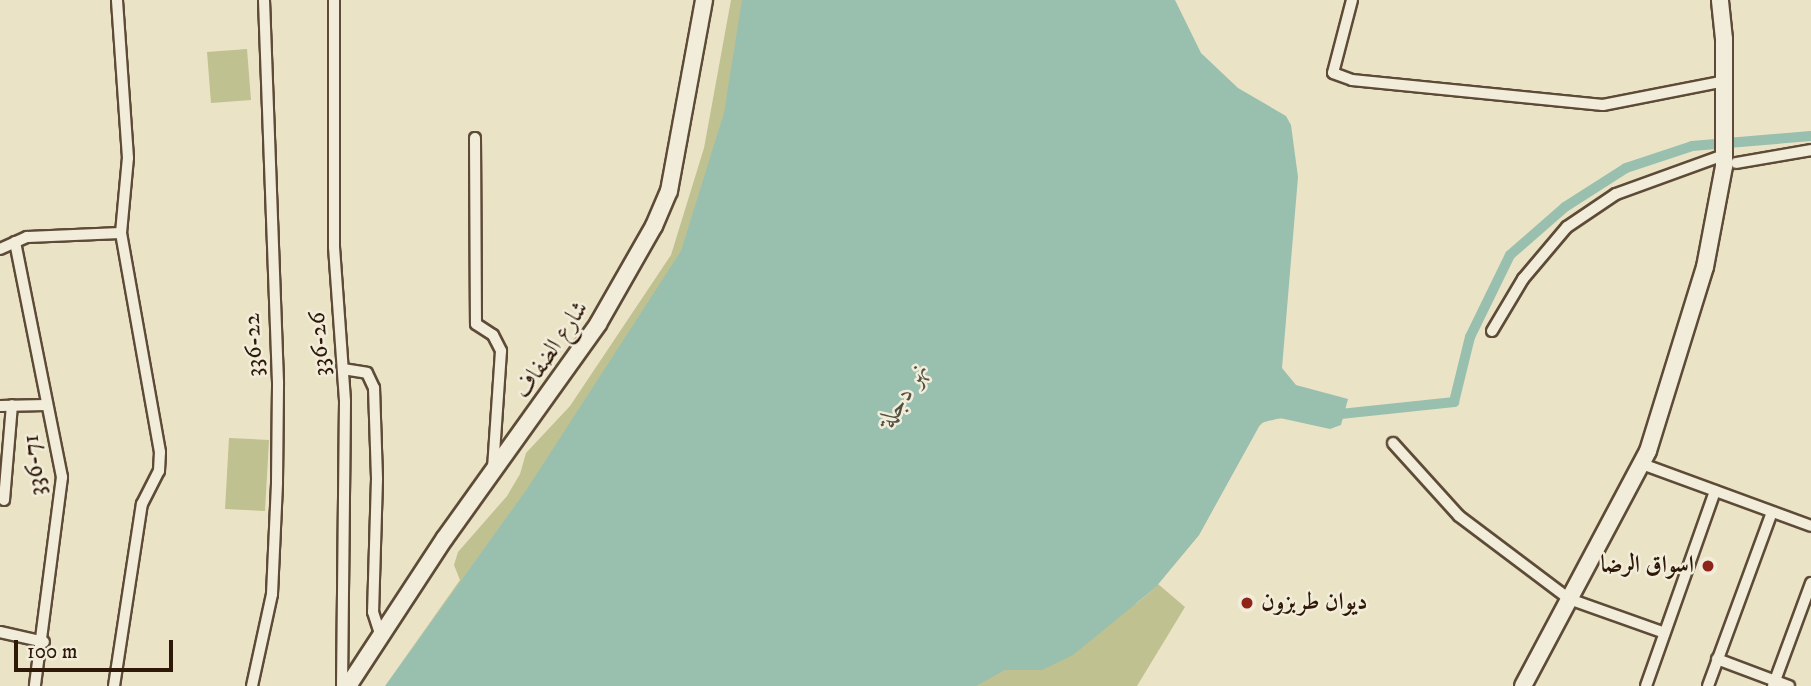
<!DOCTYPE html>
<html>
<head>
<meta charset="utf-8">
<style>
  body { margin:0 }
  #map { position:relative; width:1811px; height:686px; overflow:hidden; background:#ebe3c6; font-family:"IM FELL DW Pica",Amiri,serif }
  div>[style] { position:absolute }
  .green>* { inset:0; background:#bfc190 }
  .water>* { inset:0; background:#99bfaf }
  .canal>* { height:10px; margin:-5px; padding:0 5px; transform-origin:5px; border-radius:5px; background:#99bfaf }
  .roads { filter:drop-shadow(2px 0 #5d4b37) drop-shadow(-2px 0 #5d4b37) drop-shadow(0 2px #5d4b37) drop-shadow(0 -2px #5d4b37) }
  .street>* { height:10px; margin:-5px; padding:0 5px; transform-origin:5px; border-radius:5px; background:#f2edda }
  .secondary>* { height:16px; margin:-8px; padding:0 8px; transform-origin:8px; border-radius:8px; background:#f2edda }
  .dots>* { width:19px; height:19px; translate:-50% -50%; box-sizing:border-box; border:4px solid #f2edda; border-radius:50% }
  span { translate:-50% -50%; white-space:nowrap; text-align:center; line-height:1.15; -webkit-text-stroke:5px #f2edda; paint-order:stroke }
  .street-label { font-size:24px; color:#2e1807 }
  .poi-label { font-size:24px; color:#2e1807; font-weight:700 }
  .right { translate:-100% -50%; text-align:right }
  .left { translate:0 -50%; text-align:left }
  .water-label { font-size:26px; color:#535242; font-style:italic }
  .scale { position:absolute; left:14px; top:640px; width:159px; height:32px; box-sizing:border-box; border:4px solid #2e1807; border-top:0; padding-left:9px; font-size:21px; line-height:24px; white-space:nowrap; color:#2e1807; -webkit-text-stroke:5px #f2edda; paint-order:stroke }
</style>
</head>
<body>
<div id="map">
  <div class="green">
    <i style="clip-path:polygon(731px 0,759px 0,676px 284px,385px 686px,460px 580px,454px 565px,458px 552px,507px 496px,520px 474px,526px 453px,570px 406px,671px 255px,704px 148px)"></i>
    <i style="clip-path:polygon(247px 49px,251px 100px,211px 103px,207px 52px)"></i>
    <i style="clip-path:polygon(1267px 416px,1285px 418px,1266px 420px,1257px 428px,1199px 535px,1158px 584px,1185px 607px,1137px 686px,959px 686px,1137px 603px,1155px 588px,1253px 424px)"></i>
    <i style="clip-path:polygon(229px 438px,269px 440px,265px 511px,225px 509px)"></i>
  </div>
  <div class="water">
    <i style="clip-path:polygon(742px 0,1175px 0,1201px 53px,1238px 88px,1286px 116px,1291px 125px,1298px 177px,1282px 368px,1296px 385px,1348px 399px,1341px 425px,1330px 429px,1280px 418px,1261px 423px,1199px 535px,1155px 588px,1073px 655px,1042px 670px,1005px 670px,976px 686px,385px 686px,527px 489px,681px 251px,724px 113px)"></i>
  </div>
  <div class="canal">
    <i style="left:1331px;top:415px;width:124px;rotate:-6deg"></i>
    <i style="left:1454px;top:402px;width:67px;rotate:-76.2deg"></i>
    <i style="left:1470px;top:337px;width:91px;rotate:-64deg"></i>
    <i style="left:1510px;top:255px;width:73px;rotate:-41.1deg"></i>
    <i style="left:1565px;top:207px;width:72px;rotate:-32.6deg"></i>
    <i style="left:1626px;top:168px;width:70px;rotate:-18.4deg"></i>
    <i style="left:1692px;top:146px;width:119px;rotate:-4.8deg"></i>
  </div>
  <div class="roads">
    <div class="street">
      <i style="left:334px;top:0;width:247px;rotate:90deg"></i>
      <i style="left:334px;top:247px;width:155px;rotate:85.9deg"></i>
      <i style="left:345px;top:402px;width:284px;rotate:90.6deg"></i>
      <i style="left:1352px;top:0;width:75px;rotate:104.6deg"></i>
      <i style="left:1333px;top:73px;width:20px;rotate:20deg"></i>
      <i style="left:1352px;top:80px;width:252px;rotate:5.7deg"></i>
      <i style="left:1603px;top:105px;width:124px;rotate:-11.1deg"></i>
      <i style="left:475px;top:138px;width:186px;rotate:89.7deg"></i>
      <i style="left:476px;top:324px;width:20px;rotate:33deg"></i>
      <i style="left:493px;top:335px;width:18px;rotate:63deg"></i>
      <i style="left:501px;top:351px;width:118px;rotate:93.9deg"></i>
      <i style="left:1736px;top:163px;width:76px;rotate:-9.8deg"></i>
      <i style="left:15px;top:242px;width:240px;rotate:78.7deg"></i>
      <i style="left:62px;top:477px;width:211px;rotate:97.4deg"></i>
      <i style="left:0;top:249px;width:30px;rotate:-24deg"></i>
      <i style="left:27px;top:237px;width:94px;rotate:-2.4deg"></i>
      <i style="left:1492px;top:331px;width:61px;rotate:-59.2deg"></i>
      <i style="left:1523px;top:279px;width:68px;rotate:-49.8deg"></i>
      <i style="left:1567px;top:227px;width:59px;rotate:-34deg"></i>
      <i style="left:1616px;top:194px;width:115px;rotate:-19.9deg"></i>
      <i style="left:343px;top:369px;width:24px;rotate:9deg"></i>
      <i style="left:367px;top:373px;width:17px;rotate:65deg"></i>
      <i style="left:374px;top:388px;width:91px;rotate:88.1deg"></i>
      <i style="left:377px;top:479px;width:133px;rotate:91.7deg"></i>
      <i style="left:373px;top:612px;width:25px;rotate:72deg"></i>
      <i style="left:0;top:406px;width:46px;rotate:-1.2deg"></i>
      <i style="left:1393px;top:443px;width:98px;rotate:47.9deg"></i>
      <i style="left:1459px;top:516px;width:138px;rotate:37deg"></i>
      <i style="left:1569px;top:599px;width:99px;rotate:19.5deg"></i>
      <i style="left:1642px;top:464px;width:180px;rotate:20.1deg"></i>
      <i style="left:4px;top:500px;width:95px;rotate:-85.2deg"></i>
      <i style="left:0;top:632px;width:45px;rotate:12.8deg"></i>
      <i style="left:1717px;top:659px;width:77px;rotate:20.6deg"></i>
      <i style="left:114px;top:686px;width:184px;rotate:-81.3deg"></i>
      <i style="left:142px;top:504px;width:37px;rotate:-63deg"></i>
      <i style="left:159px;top:471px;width:19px;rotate:-87deg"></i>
      <i style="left:160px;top:452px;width:222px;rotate:-100.1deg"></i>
      <i style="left:121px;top:233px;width:75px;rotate:-84.7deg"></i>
      <i style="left:128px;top:158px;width:158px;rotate:-94deg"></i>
      <i style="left:252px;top:686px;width:94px;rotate:-77.7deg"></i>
      <i style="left:272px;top:594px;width:112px;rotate:-87.4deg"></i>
      <i style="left:277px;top:482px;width:100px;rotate:-89.4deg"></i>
      <i style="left:278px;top:382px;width:382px;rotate:-92.1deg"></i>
      <i style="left:1646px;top:686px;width:207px;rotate:-70.5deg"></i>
      <i style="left:1708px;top:686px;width:185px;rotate:-69.8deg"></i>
      <i style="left:1773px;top:686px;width:110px;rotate:-69.7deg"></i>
    </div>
    <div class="secondary">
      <i style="left:348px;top:686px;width:177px;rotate:-56.8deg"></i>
      <i style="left:445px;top:538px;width:263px;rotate:-54.4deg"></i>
      <i style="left:598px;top:324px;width:113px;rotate:-60.3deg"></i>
      <i style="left:654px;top:226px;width:38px;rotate:-67deg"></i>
      <i style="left:669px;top:191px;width:194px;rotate:-79.6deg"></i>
      <i style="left:1523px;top:686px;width:266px;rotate:-62deg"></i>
      <i style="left:1648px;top:451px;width:193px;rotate:-72.8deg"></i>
      <i style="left:1705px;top:267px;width:103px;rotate:-79.3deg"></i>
      <i style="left:1724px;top:166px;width:127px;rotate:-90deg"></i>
      <i style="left:1724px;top:39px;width:39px;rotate:-96deg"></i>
    </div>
  </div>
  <div class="dots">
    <i style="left:1708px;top:566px;background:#8f2418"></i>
    <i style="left:1247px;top:603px;background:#8f2418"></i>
  </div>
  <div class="street-label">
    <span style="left:320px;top:344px;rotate:-94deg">336-26</span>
    <span style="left:254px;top:345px;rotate:-93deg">336-22</span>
    <span style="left:552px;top:350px;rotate:-56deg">شارع الضفاف</span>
    <span style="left:35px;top:465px;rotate:-97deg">336-71</span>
  </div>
  <div class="poi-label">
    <span class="right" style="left:1694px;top:566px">اسواق الرضا</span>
    <span class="left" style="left:1261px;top:603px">ديوان طربزون</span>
  </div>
  <div class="water-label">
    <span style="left:904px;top:395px;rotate:-59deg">نهر دجلة</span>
  </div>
  <div class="scale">100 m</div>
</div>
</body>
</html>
